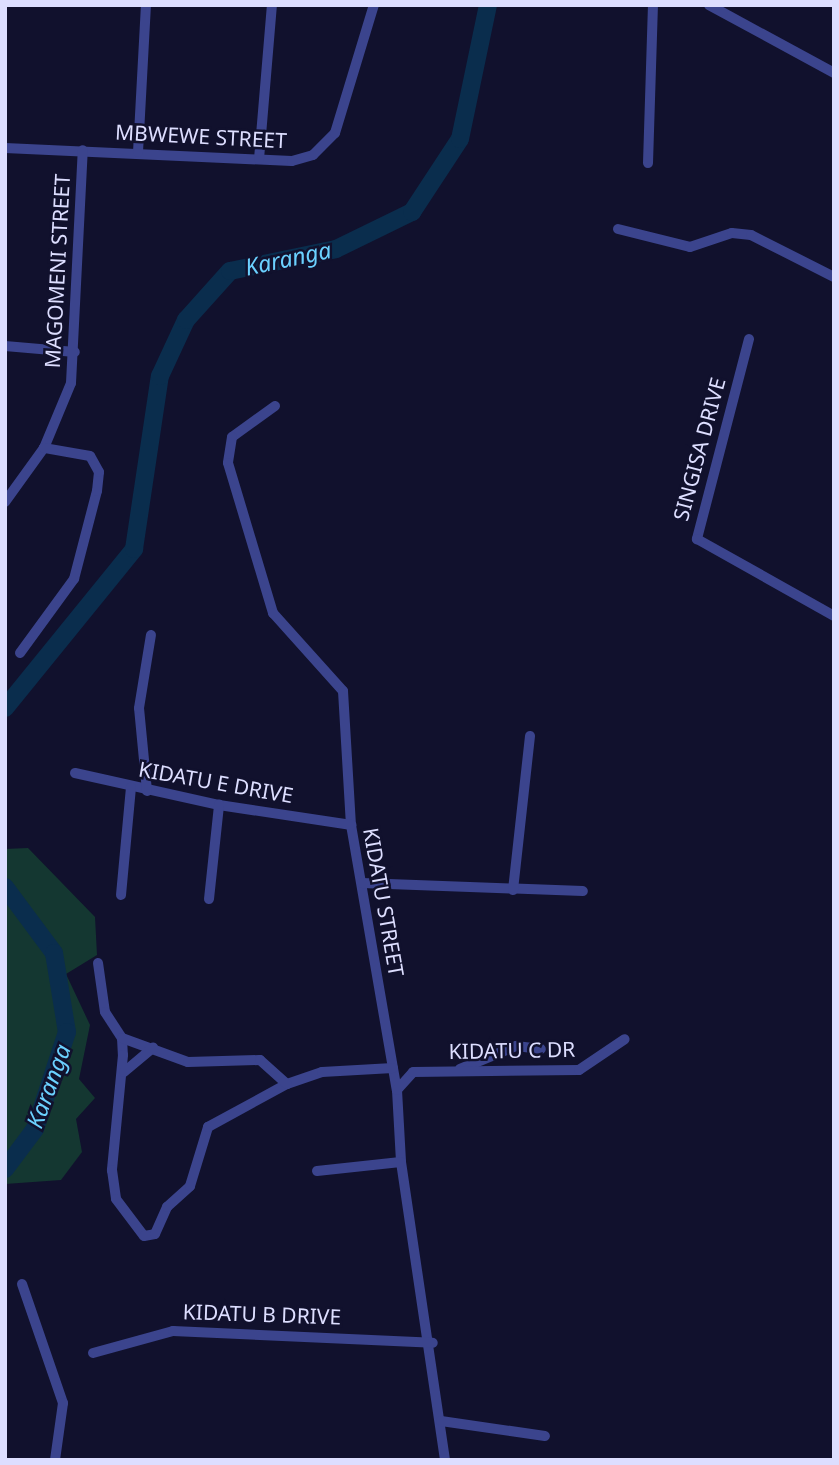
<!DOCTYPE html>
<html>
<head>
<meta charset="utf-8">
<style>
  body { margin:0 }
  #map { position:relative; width:839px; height:1465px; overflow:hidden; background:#11112d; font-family:"Noto Sans",sans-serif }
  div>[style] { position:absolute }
  .green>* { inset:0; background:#143731 }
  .river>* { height:18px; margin:-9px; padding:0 9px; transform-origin:9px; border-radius:9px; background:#0a2d4d }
  .street>* { height:10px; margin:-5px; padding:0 5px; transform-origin:5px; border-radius:5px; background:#3b448d }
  span { translate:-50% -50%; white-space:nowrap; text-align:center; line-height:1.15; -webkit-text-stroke:5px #11112d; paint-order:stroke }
  .street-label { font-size:21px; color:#dddeff }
  .water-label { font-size:23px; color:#6bd1ff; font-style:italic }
  .frame { position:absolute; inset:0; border:7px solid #dddeff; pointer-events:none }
</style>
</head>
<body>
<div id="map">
  <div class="green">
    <i style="clip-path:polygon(28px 848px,95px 917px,97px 955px,66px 974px,90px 1025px,79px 1079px,95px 1098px,76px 1119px,82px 1152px,61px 1180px,5px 1184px,5px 849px)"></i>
  </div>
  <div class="river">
    <i style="left:5px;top:708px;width:205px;rotate:-50.9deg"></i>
    <i style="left:134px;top:549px;width:175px;rotate:-81.5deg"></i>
    <i style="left:160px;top:376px;width:62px;rotate:-65.1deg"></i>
    <i style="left:186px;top:320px;width:66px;rotate:-48.1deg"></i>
    <i style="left:230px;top:271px;width:108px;rotate:-11.7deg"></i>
    <i style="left:336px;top:249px;width:85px;rotate:-26deg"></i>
    <i style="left:412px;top:212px;width:87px;rotate:-56.7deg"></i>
    <i style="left:460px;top:139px;width:137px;rotate:-78.2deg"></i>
    <i style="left:5px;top:887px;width:82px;rotate:53.4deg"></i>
    <i style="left:54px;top:953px;width:80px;rotate:80.7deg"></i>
    <i style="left:67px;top:1032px;width:102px;rotate:108.3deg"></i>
    <i style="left:35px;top:1129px;width:50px;rotate:126.9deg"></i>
  </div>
  <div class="street">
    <i style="left:709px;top:5px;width:142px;rotate:28.5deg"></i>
    <i style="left:5px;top:148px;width:287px;rotate:2.6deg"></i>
    <i style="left:292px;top:161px;width:22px;rotate:-16deg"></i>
    <i style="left:313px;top:155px;width:31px;rotate:-45deg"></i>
    <i style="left:335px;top:133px;width:134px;rotate:-73.1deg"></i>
    <i style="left:138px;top:152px;width:147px;rotate:-86.9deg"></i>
    <i style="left:259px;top:159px;width:155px;rotate:-85.2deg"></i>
    <i style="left:648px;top:163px;width:158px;rotate:-88.2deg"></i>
    <i style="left:618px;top:229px;width:74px;rotate:14deg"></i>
    <i style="left:690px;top:247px;width:44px;rotate:-18.4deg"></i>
    <i style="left:732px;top:233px;width:19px;rotate:6deg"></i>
    <i style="left:751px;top:235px;width:93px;rotate:26.8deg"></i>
    <i style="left:749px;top:339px;width:207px;rotate:104.6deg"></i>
    <i style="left:697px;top:539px;width:157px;rotate:29.3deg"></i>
    <i style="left:5px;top:346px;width:70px;rotate:4.9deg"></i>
    <i style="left:275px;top:406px;width:53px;rotate:144.2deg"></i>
    <i style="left:232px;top:437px;width:26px;rotate:99deg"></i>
    <i style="left:228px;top:463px;width:157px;rotate:73.3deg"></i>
    <i style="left:273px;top:613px;width:105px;rotate:48.1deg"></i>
    <i style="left:343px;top:691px;width:134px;rotate:86.6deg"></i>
    <i style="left:351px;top:825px;width:269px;rotate:80.2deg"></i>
    <i style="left:397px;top:1090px;width:72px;rotate:86.8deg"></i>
    <i style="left:401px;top:1162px;width:301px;rotate:81.6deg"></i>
    <i style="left:5px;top:502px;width:67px;rotate:-54.2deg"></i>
    <i style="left:44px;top:448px;width:70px;rotate:-67.4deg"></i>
    <i style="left:71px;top:383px;width:233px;rotate:-87.1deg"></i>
    <i style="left:20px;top:653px;width:92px;rotate:-53.9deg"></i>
    <i style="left:74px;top:579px;width:91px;rotate:-75.4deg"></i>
    <i style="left:97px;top:491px;width:19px;rotate:-84deg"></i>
    <i style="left:99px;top:472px;width:18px;rotate:-119deg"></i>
    <i style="left:90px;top:456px;width:47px;rotate:-170.1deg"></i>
    <i style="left:75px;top:773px;width:148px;rotate:12.5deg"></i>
    <i style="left:219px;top:805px;width:134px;rotate:8.6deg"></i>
    <i style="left:147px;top:791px;width:83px;rotate:-95.5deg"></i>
    <i style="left:139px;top:708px;width:74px;rotate:-80.7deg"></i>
    <i style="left:362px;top:883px;width:221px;rotate:2.1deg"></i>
    <i style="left:513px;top:890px;width:155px;rotate:-83.7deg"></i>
    <i style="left:121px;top:895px;width:108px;rotate:-84.7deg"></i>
    <i style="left:209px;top:899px;width:95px;rotate:-83.9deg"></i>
    <i style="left:98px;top:963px;width:49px;rotate:81.9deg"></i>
    <i style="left:105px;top:1012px;width:31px;rotate:57deg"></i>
    <i style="left:122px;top:1038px;width:17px;rotate:87deg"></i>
    <i style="left:123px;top:1055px;width:116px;rotate:95.5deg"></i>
    <i style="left:112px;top:1170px;width:29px;rotate:82deg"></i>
    <i style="left:116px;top:1199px;width:46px;rotate:52.9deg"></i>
    <i style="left:144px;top:1236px;width:11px;rotate:-10deg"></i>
    <i style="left:155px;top:1234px;width:30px;rotate:-66deg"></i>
    <i style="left:167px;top:1207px;width:31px;rotate:-42deg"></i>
    <i style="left:190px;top:1186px;width:62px;rotate:-73deg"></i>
    <i style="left:208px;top:1127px;width:90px;rotate:-28.6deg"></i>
    <i style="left:287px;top:1084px;width:37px;rotate:-19deg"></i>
    <i style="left:322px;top:1072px;width:71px;rotate:-3.2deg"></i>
    <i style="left:122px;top:1038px;width:70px;rotate:20deg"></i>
    <i style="left:188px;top:1062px;width:72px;rotate:-1.6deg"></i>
    <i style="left:260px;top:1060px;width:36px;rotate:42deg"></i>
    <i style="left:460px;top:1069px;width:61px;rotate:-22.3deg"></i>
    <i style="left:516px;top:1046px;width:25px;rotate:7deg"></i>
    <i style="left:124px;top:1072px;width:38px;rotate:-40deg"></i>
    <i style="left:397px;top:1090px;width:24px;rotate:-48deg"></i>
    <i style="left:413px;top:1072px;width:166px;rotate:-0.7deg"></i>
    <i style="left:579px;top:1070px;width:55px;rotate:-34deg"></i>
    <i style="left:317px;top:1171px;width:84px;rotate:-6.1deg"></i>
    <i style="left:22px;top:1284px;width:126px;rotate:71deg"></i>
    <i style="left:63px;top:1403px;width:58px;rotate:98deg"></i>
    <i style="left:93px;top:1353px;width:83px;rotate:-15.4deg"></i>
    <i style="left:173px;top:1331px;width:260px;rotate:2.6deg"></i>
    <i style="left:441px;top:1421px;width:105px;rotate:8.2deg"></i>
  </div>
  <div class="street-label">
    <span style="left:201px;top:136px;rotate:3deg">MBWEWE STREET</span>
    <span style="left:57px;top:271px;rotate:-87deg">MAGOMENI STREET</span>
    <span style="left:699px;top:449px;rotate:-75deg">SINGISA DRIVE</span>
    <span style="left:216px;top:782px;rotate:10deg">KIDATU E DRIVE</span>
    <span style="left:384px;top:902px;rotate:80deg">KIDATU STREET</span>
    <span style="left:512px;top:1050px;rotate:-1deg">KIDATU C DR</span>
    <span style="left:262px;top:1314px;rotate:2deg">KIDATU B DRIVE</span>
  </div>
  <div class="water-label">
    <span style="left:288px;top:258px;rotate:-12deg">Karanga</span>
    <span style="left:48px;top:1086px;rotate:-70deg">Karanga</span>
  </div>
  <div class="frame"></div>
</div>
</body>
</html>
